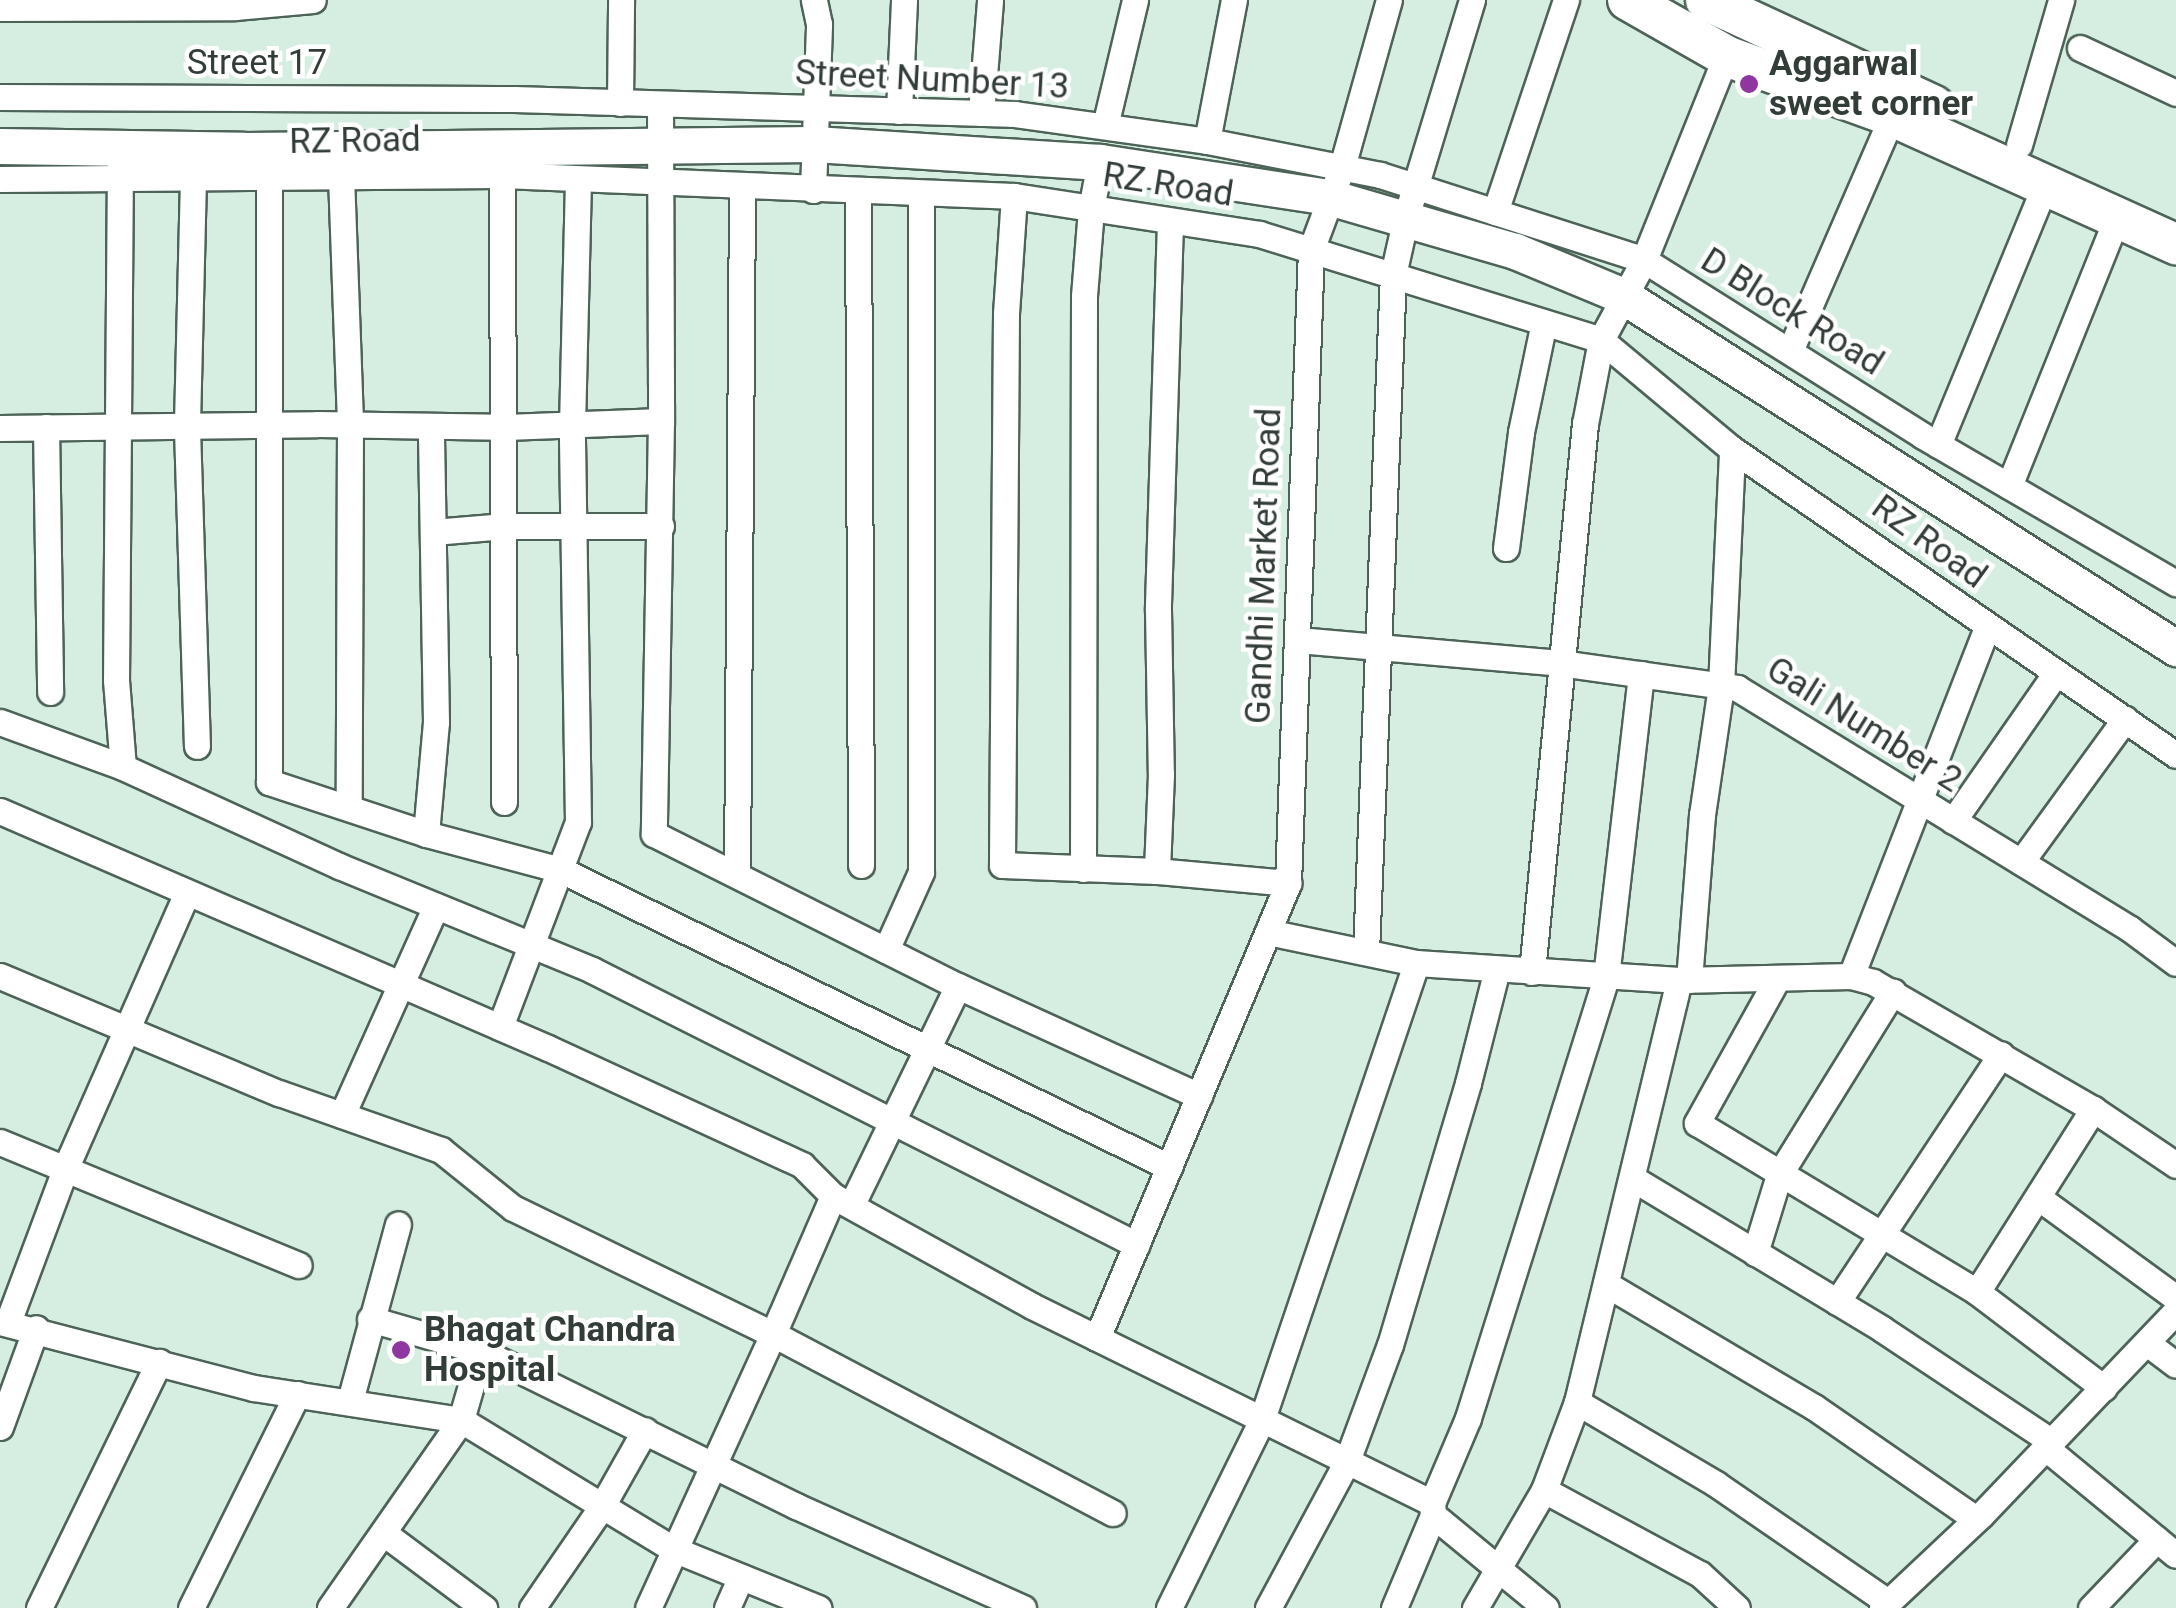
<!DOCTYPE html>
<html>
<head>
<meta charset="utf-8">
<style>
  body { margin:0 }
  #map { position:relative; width:2176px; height:1608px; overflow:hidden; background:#d5eee1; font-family:Roboto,sans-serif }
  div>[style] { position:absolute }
  .roads { filter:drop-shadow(2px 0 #4d6358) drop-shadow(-2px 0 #4d6358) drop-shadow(0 2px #4d6358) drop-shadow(0 -2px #4d6358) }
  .street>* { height:25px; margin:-12.5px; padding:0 12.5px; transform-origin:12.5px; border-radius:12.5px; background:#fff }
  .secondary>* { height:35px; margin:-17.5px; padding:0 17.5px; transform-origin:17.5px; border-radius:17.5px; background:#fff }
  .primary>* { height:40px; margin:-20px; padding:0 20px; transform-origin:20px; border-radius:20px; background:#fff }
  .dots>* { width:28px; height:28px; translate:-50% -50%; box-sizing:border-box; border:5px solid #fff; border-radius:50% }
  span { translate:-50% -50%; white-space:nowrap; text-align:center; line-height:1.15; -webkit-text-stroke:9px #fff; paint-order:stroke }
  .street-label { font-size:35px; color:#333d38 }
  .poi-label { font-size:35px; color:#333d38; font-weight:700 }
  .left { translate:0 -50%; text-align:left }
</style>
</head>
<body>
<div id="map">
  <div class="roads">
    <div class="street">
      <i style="left:0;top:8px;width:235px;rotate:-0.2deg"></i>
      <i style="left:235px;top:7px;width:78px;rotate:-5.1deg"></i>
      <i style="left:2080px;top:48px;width:106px;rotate:25.1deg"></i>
      <i style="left:0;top:97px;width:514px;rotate:0.22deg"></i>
      <i style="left:514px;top:99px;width:501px;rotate:1.71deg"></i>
      <i style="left:1015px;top:114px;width:194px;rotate:8deg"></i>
      <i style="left:1207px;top:141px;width:176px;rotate:11.1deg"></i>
      <i style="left:1380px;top:175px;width:277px;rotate:17.8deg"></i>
      <i style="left:1644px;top:260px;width:330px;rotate:32.2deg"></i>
      <i style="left:1923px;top:436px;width:293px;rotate:30.2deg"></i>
      <i style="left:620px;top:103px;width:103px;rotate:-89.4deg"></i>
      <i style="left:660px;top:104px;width:317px;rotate:89.8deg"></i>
      <i style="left:899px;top:111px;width:111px;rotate:-87.4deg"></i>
      <i style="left:981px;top:113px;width:113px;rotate:-85.4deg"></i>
      <i style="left:1105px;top:126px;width:130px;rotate:-76.6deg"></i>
      <i style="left:1207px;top:141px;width:144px;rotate:-79.2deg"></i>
      <i style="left:2019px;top:145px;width:151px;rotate:-73.8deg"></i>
      <i style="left:120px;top:162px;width:518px;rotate:90.44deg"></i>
      <i style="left:116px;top:680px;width:87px;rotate:85.4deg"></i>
      <i style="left:502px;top:175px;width:627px;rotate:89.82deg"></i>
      <i style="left:341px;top:176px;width:249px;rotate:87.9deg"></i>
      <i style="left:350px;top:425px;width:381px;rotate:90.2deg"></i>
      <i style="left:269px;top:177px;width:605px;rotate:90deg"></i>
      <i style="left:269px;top:782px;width:165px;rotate:18.3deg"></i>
      <i style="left:426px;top:834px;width:140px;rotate:14.9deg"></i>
      <i style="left:561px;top:870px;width:677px;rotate:26.03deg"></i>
      <i style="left:193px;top:178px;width:251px;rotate:91.4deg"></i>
      <i style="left:187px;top:429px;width:317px;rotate:88.2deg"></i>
      <i style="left:0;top:179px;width:502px;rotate:-0.46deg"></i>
      <i style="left:502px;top:175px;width:512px;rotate:2.35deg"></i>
      <i style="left:1014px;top:196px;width:248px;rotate:8.8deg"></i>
      <i style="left:1259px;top:234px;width:358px;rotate:17.2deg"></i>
      <i style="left:1601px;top:340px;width:170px;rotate:39.8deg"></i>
      <i style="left:1732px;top:449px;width:539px;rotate:34.57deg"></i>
      <i style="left:813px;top:190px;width:166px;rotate:-87.9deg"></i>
      <i style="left:819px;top:24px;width:25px;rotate:-102deg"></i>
      <i style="left:858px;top:192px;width:673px;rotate:89.74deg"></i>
      <i style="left:1014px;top:196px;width:118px;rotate:93.9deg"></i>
      <i style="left:1006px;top:314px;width:551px;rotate:90.42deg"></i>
      <i style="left:1002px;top:865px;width:155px;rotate:2.2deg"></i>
      <i style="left:1495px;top:212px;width:224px;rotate:-71.5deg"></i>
      <i style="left:1170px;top:222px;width:388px;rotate:91.8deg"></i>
      <i style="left:1158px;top:610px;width:164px;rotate:89deg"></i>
      <i style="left:1161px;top:774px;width:97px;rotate:92.4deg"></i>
      <i style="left:1157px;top:871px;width:132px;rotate:5.2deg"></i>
      <i style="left:1790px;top:351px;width:256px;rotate:-66.5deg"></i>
      <i style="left:46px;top:427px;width:265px;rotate:89.1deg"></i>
      <i style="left:0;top:428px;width:317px;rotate:-0.7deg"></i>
      <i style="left:317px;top:424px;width:189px;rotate:0.9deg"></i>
      <i style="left:506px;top:427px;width:155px;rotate:-2.2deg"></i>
      <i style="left:661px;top:421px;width:413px;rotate:91deg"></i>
      <i style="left:654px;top:834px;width:340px;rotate:26.6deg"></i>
      <i style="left:958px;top:986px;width:265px;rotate:24.5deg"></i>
      <i style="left:1938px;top:445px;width:280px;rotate:-67.6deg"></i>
      <i style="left:2009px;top:486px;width:289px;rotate:-68.1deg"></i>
      <i style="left:433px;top:532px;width:72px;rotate:-4.8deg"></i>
      <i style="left:505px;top:526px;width:156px"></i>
      <i style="left:1506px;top:548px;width:117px;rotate:-82.6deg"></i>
      <i style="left:1521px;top:432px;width:112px;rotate:-78.2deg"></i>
      <i style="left:1298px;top:640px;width:263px;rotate:5deg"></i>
      <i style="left:1560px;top:663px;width:179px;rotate:8deg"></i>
      <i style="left:1737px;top:688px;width:461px;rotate:31.5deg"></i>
      <i style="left:2130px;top:929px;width:57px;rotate:36.5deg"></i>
      <i style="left:0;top:722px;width:131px;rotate:20.1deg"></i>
      <i style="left:123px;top:767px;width:238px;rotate:24.6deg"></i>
      <i style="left:339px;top:866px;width:274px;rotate:22.3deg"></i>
      <i style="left:592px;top:970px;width:610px;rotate:26.77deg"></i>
      <i style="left:0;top:811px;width:597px;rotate:23.39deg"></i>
      <i style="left:548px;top:1048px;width:280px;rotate:24.7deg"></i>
      <i style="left:802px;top:1165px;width:44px;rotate:45deg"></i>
      <i style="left:833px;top:1196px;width:227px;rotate:28.9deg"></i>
      <i style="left:1032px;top:1306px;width:446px;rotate:26.2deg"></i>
      <i style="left:1432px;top:1503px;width:12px;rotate:85deg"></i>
      <i style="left:1433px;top:1515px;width:146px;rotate:39.5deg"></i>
      <i style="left:1953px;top:821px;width:180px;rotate:-55.2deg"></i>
      <i style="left:426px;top:834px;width:112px;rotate:-84.9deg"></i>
      <i style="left:436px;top:722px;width:296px;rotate:-91deg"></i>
      <i style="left:2021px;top:862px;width:177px;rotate:-54deg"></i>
      <i style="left:1083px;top:869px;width:573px;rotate:-89.9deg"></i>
      <i style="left:1084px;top:296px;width:87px;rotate:-85.4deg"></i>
      <i style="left:1091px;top:209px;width:48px;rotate:-79.2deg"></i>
      <i style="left:737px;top:875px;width:689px;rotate:-89.58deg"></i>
      <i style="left:1268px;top:932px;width:151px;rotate:11.8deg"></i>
      <i style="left:1416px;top:963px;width:264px;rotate:3.7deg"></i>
      <i style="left:1679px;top:980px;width:172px;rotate:-1.3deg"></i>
      <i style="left:1851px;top:976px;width:23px;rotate:15deg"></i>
      <i style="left:1873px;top:982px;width:254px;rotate:30deg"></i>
      <i style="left:2093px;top:1109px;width:100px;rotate:34deg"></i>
      <i style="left:886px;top:950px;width:85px;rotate:-65.8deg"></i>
      <i style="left:921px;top:872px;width:677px;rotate:-90deg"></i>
      <i style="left:1366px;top:952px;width:678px;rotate:-87.72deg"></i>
      <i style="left:1393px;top:275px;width:59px;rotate:-77.4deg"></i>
      <i style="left:1406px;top:217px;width:227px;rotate:-73.1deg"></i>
      <i style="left:1532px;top:972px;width:551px;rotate:-84.48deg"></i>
      <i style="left:1585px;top:424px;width:86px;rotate:-79.2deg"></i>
      <i style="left:1601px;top:340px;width:91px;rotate:-61.7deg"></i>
      <i style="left:1644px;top:260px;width:220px;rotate:-68.1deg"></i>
      <i style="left:0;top:976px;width:303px;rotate:22.8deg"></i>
      <i style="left:279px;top:1093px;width:172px;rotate:19.4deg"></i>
      <i style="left:441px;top:1150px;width:92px;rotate:38.9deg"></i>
      <i style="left:513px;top:1208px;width:289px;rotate:25.9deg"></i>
      <i style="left:773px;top:1334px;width:301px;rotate:114.5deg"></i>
      <i style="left:1851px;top:976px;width:375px;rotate:-68.7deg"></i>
      <i style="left:1777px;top:979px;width:165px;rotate:119.1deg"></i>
      <i style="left:1697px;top:1123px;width:327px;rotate:31.1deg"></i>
      <i style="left:1977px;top:1292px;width:159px;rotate:37.1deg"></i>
      <i style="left:1689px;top:980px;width:166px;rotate:-85.5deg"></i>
      <i style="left:1702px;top:815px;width:130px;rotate:-81.6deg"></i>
      <i style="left:1721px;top:686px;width:237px;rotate:-87.3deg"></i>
      <i style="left:500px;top:1027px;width:219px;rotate:-69.2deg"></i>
      <i style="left:578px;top:822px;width:396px;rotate:-90.9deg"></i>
      <i style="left:572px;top:426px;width:247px;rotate:-88.6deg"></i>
      <i style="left:342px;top:1115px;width:229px;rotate:-65.8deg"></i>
      <i style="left:0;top:1142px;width:323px;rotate:22.4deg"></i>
      <i style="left:1632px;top:1178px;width:292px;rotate:31.1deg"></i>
      <i style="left:1882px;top:1329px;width:204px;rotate:33.6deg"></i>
      <i style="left:833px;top:1196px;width:150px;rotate:113.5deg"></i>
      <i style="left:773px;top:1334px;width:384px;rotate:27.8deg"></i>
      <i style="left:2039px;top:1198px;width:170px;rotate:36.1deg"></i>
      <i style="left:852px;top:1204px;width:242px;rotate:-64.1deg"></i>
      <i style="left:1755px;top:1253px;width:82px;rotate:-72.9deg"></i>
      <i style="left:1779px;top:1175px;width:216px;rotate:-58.2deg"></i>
      <i style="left:1606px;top:1284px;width:242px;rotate:30.6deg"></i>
      <i style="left:1814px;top:1407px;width:197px;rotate:34.7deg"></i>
      <i style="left:1977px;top:1292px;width:217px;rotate:-57.6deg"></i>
      <i style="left:1837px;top:1302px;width:297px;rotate:-56.5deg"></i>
      <i style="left:370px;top:1319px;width:116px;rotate:16.1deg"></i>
      <i style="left:481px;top:1351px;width:351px;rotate:26.2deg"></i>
      <i style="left:796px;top:1506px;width:249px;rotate:24.2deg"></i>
      <i style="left:0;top:1322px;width:262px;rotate:14.6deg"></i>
      <i style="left:254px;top:1388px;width:209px;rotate:8.8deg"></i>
      <i style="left:461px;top:1420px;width:248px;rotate:31.3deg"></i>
      <i style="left:673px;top:1549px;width:157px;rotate:22.1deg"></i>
      <i style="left:8px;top:1322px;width:165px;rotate:-69.5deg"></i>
      <i style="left:66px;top:1167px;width:300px;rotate:-66.2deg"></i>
      <i style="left:1097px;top:1338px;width:493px;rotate:-67.2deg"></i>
      <i style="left:1288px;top:883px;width:633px;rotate:-87.92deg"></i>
      <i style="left:1311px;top:250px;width:89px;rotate:-69.5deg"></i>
      <i style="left:1342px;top:167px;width:173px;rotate:-74.3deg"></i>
      <i style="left:2147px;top:1343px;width:36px;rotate:37deg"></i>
      <i style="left:350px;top:1401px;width:183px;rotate:-74.8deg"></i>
      <i style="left:1577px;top:1402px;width:161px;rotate:30.5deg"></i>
      <i style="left:1716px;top:1484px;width:209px;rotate:34.5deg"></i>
      <i style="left:0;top:1427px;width:105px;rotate:-70deg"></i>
      <i style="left:2046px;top:1448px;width:168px;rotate:39.5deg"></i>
      <i style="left:1544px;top:1490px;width:177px;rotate:28.3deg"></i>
      <i style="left:1700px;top:1574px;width:50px;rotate:42.6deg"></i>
      <i style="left:1432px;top:1503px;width:92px;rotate:-67deg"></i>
      <i style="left:1468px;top:1418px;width:462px;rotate:-72.6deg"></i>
      <i style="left:1606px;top:977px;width:305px;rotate:-83.4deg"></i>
      <i style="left:385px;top:1534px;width:124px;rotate:36.8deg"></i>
      <i style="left:39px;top:1608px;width:274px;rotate:-64deg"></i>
      <i style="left:191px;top:1608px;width:239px;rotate:-63.6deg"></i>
      <i style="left:330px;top:1608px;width:229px;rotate:-55.1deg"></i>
      <i style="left:461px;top:1420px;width:72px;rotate:-73.8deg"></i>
      <i style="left:532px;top:1608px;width:124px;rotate:-55.5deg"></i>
      <i style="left:602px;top:1506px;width:87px;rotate:-60.5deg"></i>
      <i style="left:727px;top:1608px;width:34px;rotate:-66deg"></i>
      <i style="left:1169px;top:1608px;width:208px;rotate:-63.7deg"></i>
      <i style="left:1261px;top:1422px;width:484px;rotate:-71.3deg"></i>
      <i style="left:1268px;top:1608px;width:167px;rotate:-61.7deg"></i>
      <i style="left:1347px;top:1461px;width:124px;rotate:-69.7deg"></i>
      <i style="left:1390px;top:1345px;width:273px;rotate:-73.4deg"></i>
      <i style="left:1468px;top:1083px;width:118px;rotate:-75.7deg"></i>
      <i style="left:1394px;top:1608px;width:101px;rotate:-67.2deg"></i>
      <i style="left:1475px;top:1608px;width:137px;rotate:-59.7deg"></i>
      <i style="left:1544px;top:1490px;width:94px;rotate:-69.4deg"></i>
      <i style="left:1577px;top:1402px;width:434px;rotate:-76.4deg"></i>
      <i style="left:1882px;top:1608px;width:136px;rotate:-43.2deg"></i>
      <i style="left:1981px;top:1515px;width:282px;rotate:-46.3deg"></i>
      <i style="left:2091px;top:1608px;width:95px;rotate:-46.3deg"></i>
    </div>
    <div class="secondary">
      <i style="left:0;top:146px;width:244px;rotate:0.9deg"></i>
      <i style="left:244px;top:150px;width:570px;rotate:-0.6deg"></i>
      <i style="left:814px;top:144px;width:287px;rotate:3.6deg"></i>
      <i style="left:1100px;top:162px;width:232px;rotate:8.7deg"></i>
      <i style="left:1329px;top:197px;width:194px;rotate:16.2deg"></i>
      <i style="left:1515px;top:251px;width:117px;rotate:22.6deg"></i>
      <i style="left:1623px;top:296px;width:656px;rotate:32.48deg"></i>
    </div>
    <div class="primary">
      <i style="left:1628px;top:0;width:113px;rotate:29.7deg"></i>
      <i style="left:1726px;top:56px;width:177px;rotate:19.9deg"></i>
      <i style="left:1892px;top:116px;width:312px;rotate:24.3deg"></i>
      <i style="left:1706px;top:0;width:251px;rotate:24.9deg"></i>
    </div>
  </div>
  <div class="dots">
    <i style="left:1749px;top:84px;background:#9036a1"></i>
    <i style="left:401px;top:1350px;background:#9036a1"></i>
  </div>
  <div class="street-label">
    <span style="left:257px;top:63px">Street 17</span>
    <span style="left:932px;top:80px;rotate:3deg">Street Number 13</span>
    <span style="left:355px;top:141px;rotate:-1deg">RZ Road</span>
    <span style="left:1168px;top:185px;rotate:9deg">RZ Road</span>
    <span style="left:1792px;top:312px;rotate:32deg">D Block Road</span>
    <span style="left:1929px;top:542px;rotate:36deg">RZ Road</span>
    <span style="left:1264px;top:566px;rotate:-88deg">Gandhi Market Road</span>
    <span style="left:1864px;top:725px;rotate:32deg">Gali Number 2</span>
  </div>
  <div class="poi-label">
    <span class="left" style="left:1769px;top:84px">Aggarwal<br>sweet corner</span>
    <span class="left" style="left:424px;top:1350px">Bhagat Chandra<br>Hospital</span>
  </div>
</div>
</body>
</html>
